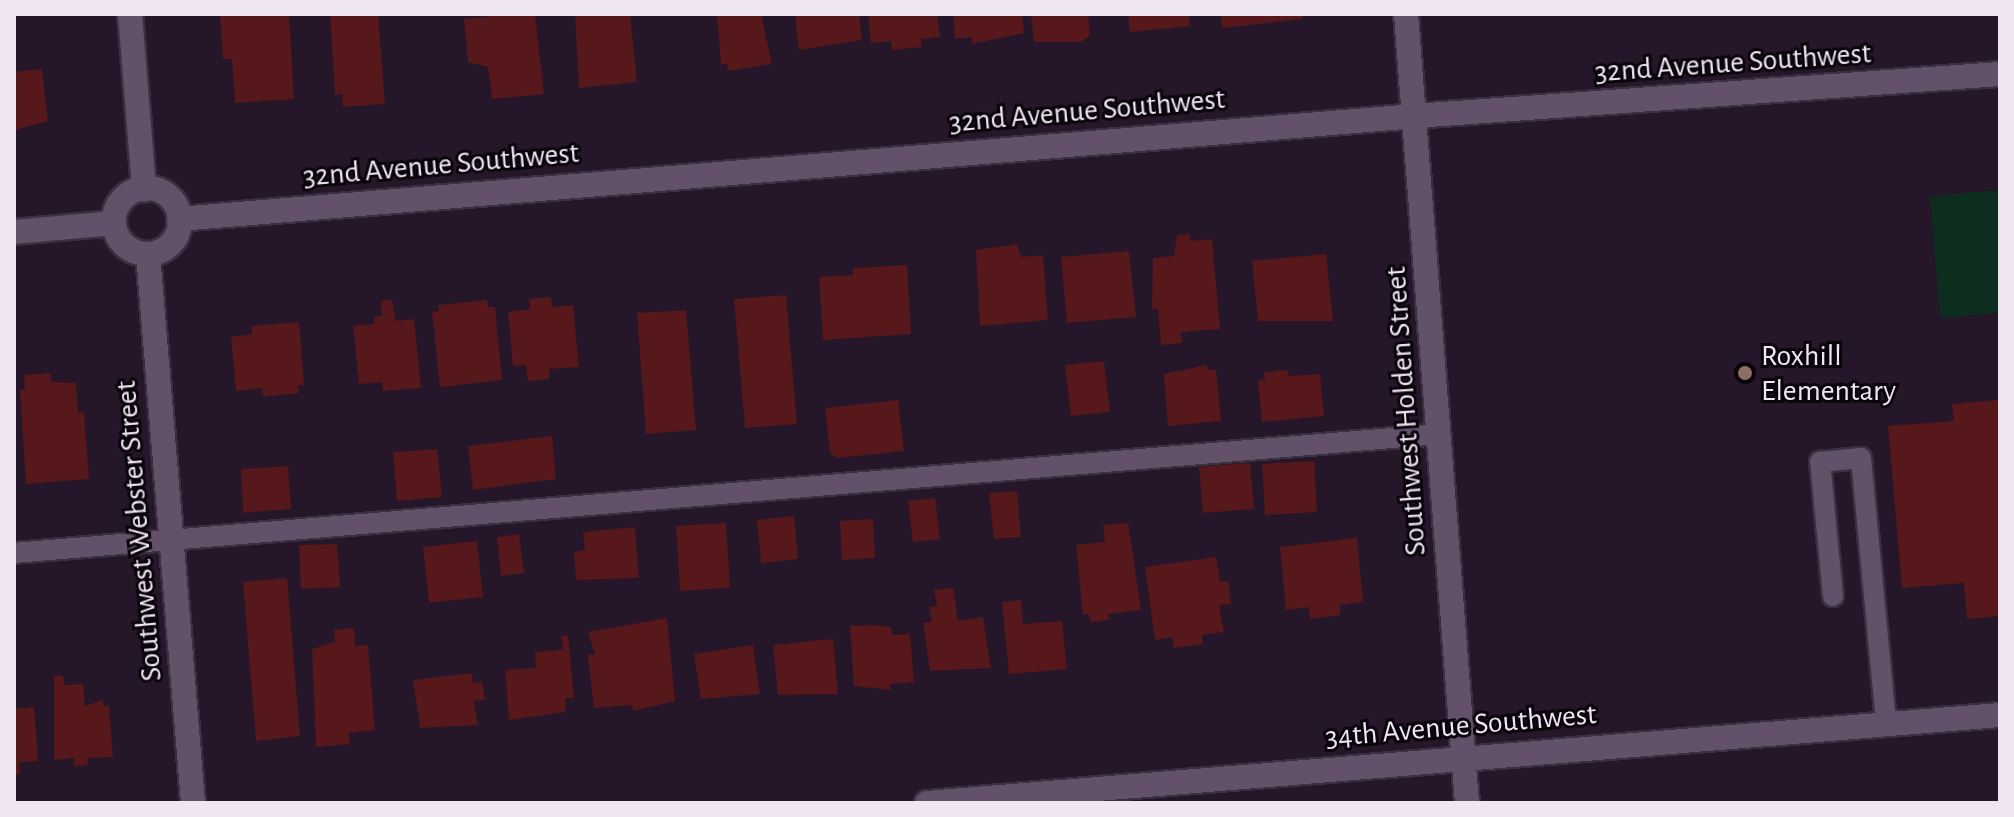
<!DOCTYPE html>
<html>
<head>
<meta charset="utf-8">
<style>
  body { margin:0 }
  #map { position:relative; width:2014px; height:817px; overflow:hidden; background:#251629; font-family:"Alegreya Sans",sans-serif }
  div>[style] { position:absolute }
  .green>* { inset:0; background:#0d2e1f }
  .building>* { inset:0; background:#56181a }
  .roads { filter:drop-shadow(2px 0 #3a303f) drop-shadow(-2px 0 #3a303f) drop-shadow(0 2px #3a303f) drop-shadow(0 -2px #3a303f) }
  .service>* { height:20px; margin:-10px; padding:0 10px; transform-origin:10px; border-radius:10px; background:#625168 }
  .minor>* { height:24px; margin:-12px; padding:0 12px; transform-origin:12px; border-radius:12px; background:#625168 }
  .minor>.ring { margin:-12px; padding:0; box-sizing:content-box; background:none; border:24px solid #625168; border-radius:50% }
  .tertiary>* { height:24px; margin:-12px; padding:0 12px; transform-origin:12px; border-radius:12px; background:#625168 }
  .dots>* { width:22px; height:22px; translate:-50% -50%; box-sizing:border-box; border:4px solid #0a050c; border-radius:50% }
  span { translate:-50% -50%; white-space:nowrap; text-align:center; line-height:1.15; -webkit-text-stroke:6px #0a050c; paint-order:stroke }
  .street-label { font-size:30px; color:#f0e6f3 }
  .poi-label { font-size:30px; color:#f0e6f3 }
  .left { translate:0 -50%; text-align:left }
  .frame { position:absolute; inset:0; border:16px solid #f0e6f3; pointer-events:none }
</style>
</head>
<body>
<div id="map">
  <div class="green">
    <i style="clip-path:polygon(2000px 190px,2000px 313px,1940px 318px,1930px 196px)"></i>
  </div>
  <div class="building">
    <i style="clip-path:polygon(220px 14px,289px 14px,294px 99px,235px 103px,232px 59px,223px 59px)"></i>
    <i style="clip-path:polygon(330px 14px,378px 14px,385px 104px,343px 107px,342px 94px,335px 95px)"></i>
    <i style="clip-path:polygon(514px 14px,535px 15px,544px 94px,492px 99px,488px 67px,468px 62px,464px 19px)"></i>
    <i style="clip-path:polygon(575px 14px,630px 14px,637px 82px,579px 88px)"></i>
    <i style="clip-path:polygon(717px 14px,761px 14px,772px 64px,728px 71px,727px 64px,721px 64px)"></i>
    <i style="clip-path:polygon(795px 14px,859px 14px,862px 40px,799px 50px)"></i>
    <i style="clip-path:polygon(868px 14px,937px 14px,940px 37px,921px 39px,922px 47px,892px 50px,891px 41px,871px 43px)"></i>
    <i style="clip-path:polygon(953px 14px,1022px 14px,1024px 33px,972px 44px,972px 37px,955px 39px)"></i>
    <i style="clip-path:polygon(1031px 14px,1088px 14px,1090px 35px,1081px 42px,1034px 42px)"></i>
    <i style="clip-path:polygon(1128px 14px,1188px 14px,1190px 26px,1130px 32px)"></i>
    <i style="clip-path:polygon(1221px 14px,1302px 14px,1302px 19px,1222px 28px)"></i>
    <i style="clip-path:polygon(42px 69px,48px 121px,15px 130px,14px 72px)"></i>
    <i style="clip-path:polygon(1190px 234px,1190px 241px,1212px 239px,1220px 329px,1181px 332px,1182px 343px,1161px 345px,1158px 309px,1152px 309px,1153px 258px,1174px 256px,1177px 235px)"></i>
    <i style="clip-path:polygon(1017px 244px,1021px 257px,1043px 255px,1048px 320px,980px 326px,976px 250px)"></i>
    <i style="clip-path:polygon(1129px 251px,1136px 317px,1067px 323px,1061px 257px)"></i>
    <i style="clip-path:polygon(1326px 254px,1333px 321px,1258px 321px,1252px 261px)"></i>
    <i style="clip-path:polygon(907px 265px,911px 334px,823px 340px,819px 277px,853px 275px,853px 268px)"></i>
    <i style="clip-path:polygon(786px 295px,797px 424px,745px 428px,734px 299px)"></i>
    <i style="clip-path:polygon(551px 297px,552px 307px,573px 305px,579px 367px,549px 369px,549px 379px,528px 381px,526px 365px,513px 366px,508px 312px,530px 309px,529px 299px)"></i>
    <i style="clip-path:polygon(392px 300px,396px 321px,414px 319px,421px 388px,383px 391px,382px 382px,359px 384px,353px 326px,374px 324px,374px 317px,382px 316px,381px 301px)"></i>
    <i style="clip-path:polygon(487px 300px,488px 307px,495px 307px,502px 380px,440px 387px,432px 312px,439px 311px,438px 305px)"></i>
    <i style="clip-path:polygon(686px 310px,696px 430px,646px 434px,637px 313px)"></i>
    <i style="clip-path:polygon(299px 322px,304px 385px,298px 385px,299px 393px,263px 397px,262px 388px,236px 391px,231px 337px,252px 334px,251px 326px)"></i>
    <i style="clip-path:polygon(1104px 361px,1110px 412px,1071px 416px,1065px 365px)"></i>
    <i style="clip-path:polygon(1207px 365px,1207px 370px,1216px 369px,1221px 421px,1168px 426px,1164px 374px)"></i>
    <i style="clip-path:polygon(1288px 370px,1289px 376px,1320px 374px,1324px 416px,1262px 422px,1258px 381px,1265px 380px,1264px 372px)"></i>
    <i style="clip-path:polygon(51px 373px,51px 382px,76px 383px,78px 413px,84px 412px,89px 479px,26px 484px,20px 390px,25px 389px,24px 375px)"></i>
    <i style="clip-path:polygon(898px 400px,904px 451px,837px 458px,830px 453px,825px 408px)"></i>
    <i style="clip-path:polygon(2000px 400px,2000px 616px,1967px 619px,1964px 583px,1902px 588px,1888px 426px,1954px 421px,1952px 404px)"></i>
    <i style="clip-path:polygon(552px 436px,556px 479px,473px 490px,468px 446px)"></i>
    <i style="clip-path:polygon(437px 449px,442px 497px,397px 501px,393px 452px)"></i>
    <i style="clip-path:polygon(1314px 461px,1317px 512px,1265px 515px,1262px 464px)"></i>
    <i style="clip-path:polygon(1250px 463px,1254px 509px,1203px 513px,1199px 467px)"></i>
    <i style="clip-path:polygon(288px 466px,291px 509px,243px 513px,241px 469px)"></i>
    <i style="clip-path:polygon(1017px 491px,1021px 537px,994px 539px,989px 493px)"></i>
    <i style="clip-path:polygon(935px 498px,940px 539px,913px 542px,908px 501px)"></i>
    <i style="clip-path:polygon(794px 516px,798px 559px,761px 563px,757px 520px)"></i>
    <i style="clip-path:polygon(873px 519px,875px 558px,842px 560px,840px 521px)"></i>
    <i style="clip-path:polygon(726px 523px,730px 588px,680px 591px,676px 526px)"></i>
    <i style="clip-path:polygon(1128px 523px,1141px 610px,1108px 614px,1109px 620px,1090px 622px,1089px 614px,1083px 615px,1076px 545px,1105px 542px,1103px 525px)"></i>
    <i style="clip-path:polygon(635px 527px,639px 578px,576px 580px,574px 552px,585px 550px,583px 532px)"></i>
    <i style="clip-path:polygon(519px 534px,524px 573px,501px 576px,497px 537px)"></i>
    <i style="clip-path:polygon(1357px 538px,1363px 602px,1340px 605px,1340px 615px,1310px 619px,1308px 607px,1286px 610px,1280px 547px)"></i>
    <i style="clip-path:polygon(477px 541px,483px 597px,429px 603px,423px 547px)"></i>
    <i style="clip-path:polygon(337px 544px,340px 587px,301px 589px,299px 545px)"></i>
    <i style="clip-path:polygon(1216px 557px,1220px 582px,1228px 581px,1231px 604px,1219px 605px,1224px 632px,1202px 635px,1203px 644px,1174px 648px,1172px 637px,1155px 640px,1145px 567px)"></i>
    <i style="clip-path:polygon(287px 578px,300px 736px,256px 741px,243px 582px)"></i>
    <i style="clip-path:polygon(953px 588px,958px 621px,983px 617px,991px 668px,930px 671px,923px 623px,932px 622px,929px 607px,937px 606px,934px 590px)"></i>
    <i style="clip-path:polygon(1021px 600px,1023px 624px,1062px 621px,1067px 669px,1009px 674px,1002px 602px)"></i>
    <i style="clip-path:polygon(667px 618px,675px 701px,633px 711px,632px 705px,594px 708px,588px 655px,595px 654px,588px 632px)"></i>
    <i style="clip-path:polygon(869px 625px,891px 627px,892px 635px,910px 634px,914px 682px,890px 684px,890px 690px,854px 686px,850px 626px)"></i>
    <i style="clip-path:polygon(354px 628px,355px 646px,368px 645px,375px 730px,349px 733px,350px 744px,316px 747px,312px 649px,335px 642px,334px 630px)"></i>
    <i style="clip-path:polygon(568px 635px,574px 698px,565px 698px,566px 712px,509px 720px,505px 670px,536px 668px,535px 652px,563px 650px,561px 636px)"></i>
    <i style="clip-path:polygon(833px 639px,838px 694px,778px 695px,773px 645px)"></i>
    <i style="clip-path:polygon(753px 645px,760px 694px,701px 699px,694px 654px)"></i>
    <i style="clip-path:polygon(472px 673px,473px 683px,482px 682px,485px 700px,474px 701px,478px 725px,420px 728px,413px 680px)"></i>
    <i style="clip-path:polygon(54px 676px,63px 676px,64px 685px,83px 684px,85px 706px,103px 700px,103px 706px,109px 706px,113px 757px,87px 758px,88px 765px,74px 766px,74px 758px,54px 760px)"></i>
    <i style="clip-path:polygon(34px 707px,38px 761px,19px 762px,20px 774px,14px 775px,14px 709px)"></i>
  </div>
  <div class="roads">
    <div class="service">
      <i style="left:14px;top:553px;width:1431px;rotate:-4.77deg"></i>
      <i style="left:1833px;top:596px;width:135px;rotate:-95.5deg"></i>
      <i style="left:1820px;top:462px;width:41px;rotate:-5.6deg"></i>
      <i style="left:1861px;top:458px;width:267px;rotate:84.6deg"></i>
    </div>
    <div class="minor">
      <i style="left:130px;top:14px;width:176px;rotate:85.4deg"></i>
      <i class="ring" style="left:114px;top:188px;width:42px;height:42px"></i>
      <i style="left:179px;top:219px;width:1240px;rotate:-4.76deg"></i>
      <i style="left:1415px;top:116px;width:587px;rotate:-4.11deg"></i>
      <i style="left:14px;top:232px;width:100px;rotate:-5.1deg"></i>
      <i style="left:148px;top:254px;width:551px;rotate:85.31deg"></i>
      <i style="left:927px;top:803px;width:1077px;rotate:-4.69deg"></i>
    </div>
    <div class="tertiary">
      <i style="left:1406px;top:14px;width:791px;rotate:85.58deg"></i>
    </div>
  </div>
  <div class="dots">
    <i style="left:1745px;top:373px;background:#8d6e63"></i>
  </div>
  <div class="street-label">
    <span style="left:1733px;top:63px;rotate:-4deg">32nd Avenue Southwest</span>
    <span style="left:1087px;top:111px;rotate:-5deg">32nd Avenue Southwest</span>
    <span style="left:441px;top:165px;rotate:-5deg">32nd Avenue Southwest</span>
    <span style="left:1406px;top:411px;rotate:-94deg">Southwest Holden Street</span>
    <span style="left:139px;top:531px;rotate:-95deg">Southwest Webster Street</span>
    <span style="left:1461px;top:726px;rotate:-5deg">34th Avenue Southwest</span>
  </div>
  <div class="poi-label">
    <span class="left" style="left:1761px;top:373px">Roxhill<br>Elementary</span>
  </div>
  <div class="frame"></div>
</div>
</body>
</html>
